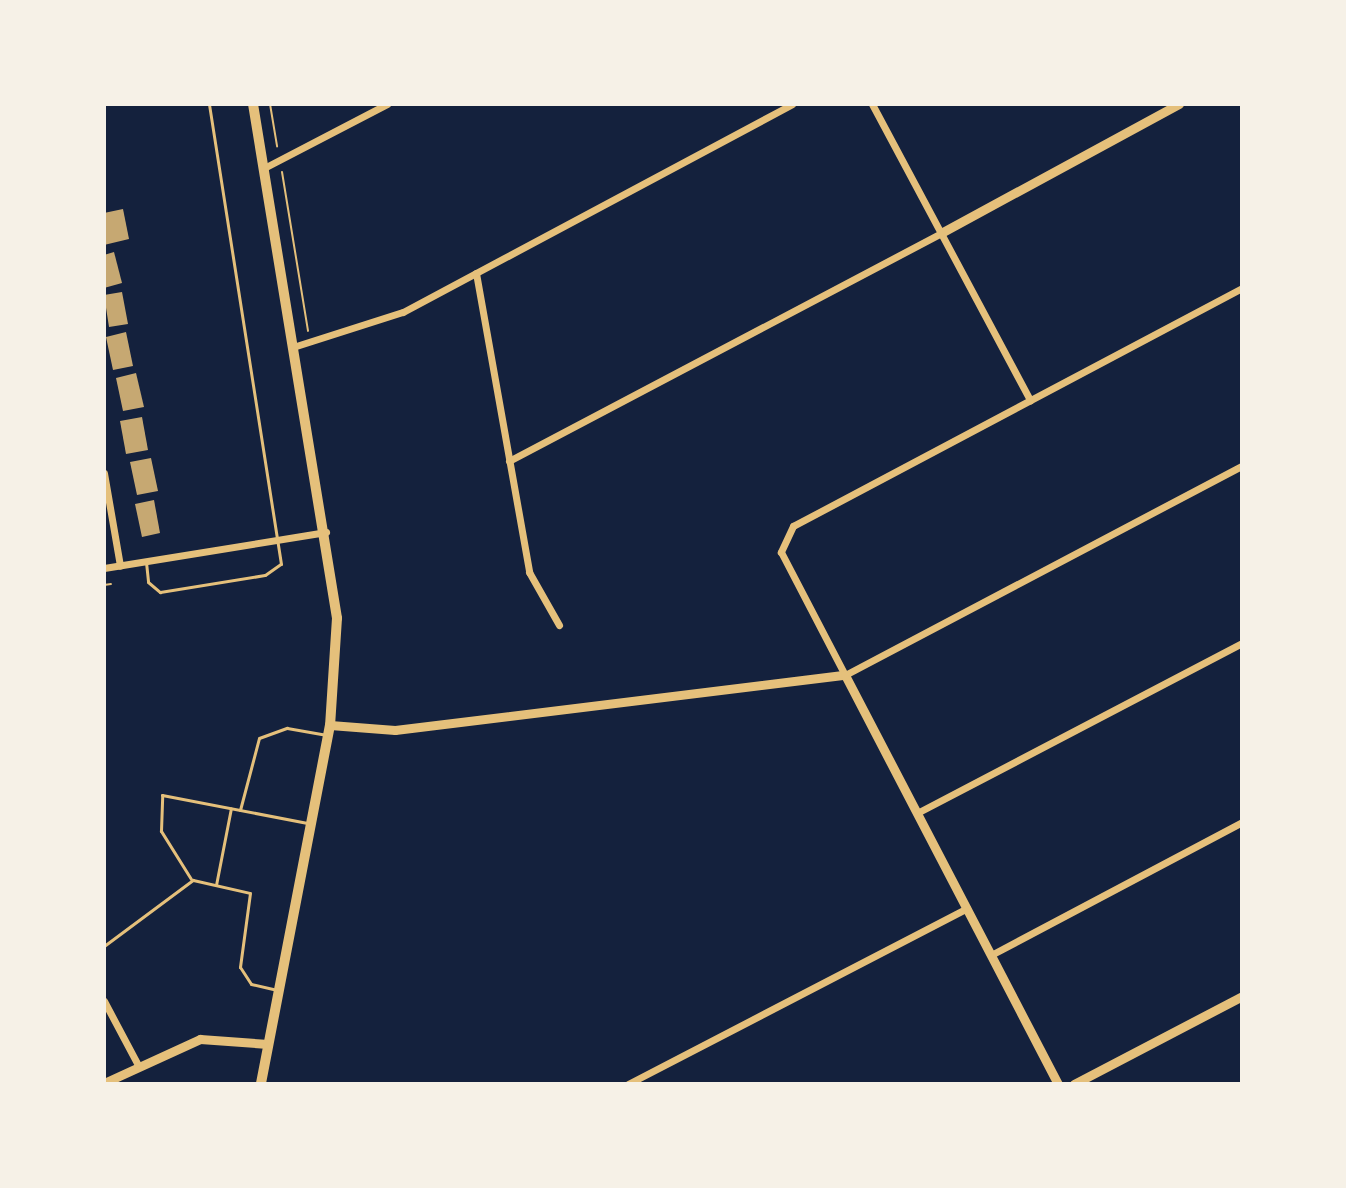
<!DOCTYPE html>
<html>
<head>
<meta charset="utf-8">
<style>
  body { margin:0 }
  #map { position:relative; width:1346px; height:1188px; overflow:hidden; background:#14213d; font-family:"Work Sans",sans-serif }
  div>[style] { position:absolute }
  .building>* { inset:0; background:#c6a872 }
  .path>* { height:2px; margin:-1px; padding:0 1px; transform-origin:1px; border-radius:1px; background:#e5c07b }
  .service>* { height:3px; margin:-1.5px; padding:0 1.5px; transform-origin:1.5px; border-radius:1.5px; background:#e5c07b }
  .minor>* { height:7px; margin:-3.5px; padding:0 3.5px; transform-origin:3.5px; border-radius:3.5px; background:#e5c07b }
  .tertiary>* { height:9px; margin:-4.5px; padding:0 4.5px; transform-origin:4.5px; border-radius:4.5px; background:#e5c07b }
  .secondary>* { height:10px; margin:-5px; padding:0 5px; transform-origin:5px; border-radius:5px; background:#e5c07b }
  span { translate:-50% -50%; white-space:nowrap; text-align:center; line-height:1.15; -webkit-text-stroke:6px #f6f1e7; paint-order:stroke }
  .frame { position:absolute; inset:0; border:106px solid #f6f1e7; pointer-events:none }
</style>
</head>
<body>
<div id="map">
  <div class="building">
    <i style="clip-path:polygon(123px 209px,129px 239px,104px 245px,104px 213px)"></i>
    <i style="clip-path:polygon(114px 252px,122px 283px,104px 288px,104px 255px)"></i>
    <i style="clip-path:polygon(122px 292px,128px 324px,109px 327px,104px 295px)"></i>
    <i style="clip-path:polygon(126px 332px,133px 366px,113px 370px,106px 337px)"></i>
    <i style="clip-path:polygon(136px 373px,144px 407px,123px 411px,116px 378px)"></i>
    <i style="clip-path:polygon(142px 417px,148px 450px,126px 454px,120px 421px)"></i>
    <i style="clip-path:polygon(151px 458px,158px 491px,137px 495px,130px 462px)"></i>
    <i style="clip-path:polygon(154px 500px,160px 533px,142px 537px,135px 504px)"></i>
  </div>
  <div class="path">
    <i style="left:270px;top:104px;width:43px;rotate:80.5deg"></i>
    <i style="left:282px;top:172px;width:161px;rotate:80.7deg"></i>
    <i style="left:104px;top:585px;width:7px;rotate:-8deg"></i>
  </div>
  <div class="service">
    <i style="left:146px;top:562px;width:20px;rotate:84deg"></i>
    <i style="left:148px;top:582px;width:16px;rotate:40deg"></i>
    <i style="left:160px;top:592px;width:106px;rotate:-9.2deg"></i>
    <i style="left:265px;top:575px;width:19px;rotate:-35deg"></i>
    <i style="left:281px;top:564px;width:466px;rotate:-98.9deg"></i>
    <i style="left:240px;top:810px;width:74px;rotate:-75.2deg"></i>
    <i style="left:259px;top:738px;width:30px;rotate:-20deg"></i>
    <i style="left:287px;top:728px;width:39px;rotate:10deg"></i>
    <i style="left:191px;top:879px;width:57px;rotate:-122deg"></i>
    <i style="left:161px;top:831px;width:36px;rotate:-88deg"></i>
    <i style="left:162px;top:795px;width:148px;rotate:10.9deg"></i>
    <i style="left:216px;top:885px;width:78px;rotate:-79deg"></i>
    <i style="left:104px;top:946px;width:111px;rotate:-36.6deg"></i>
    <i style="left:193px;top:880px;width:58px;rotate:12.8deg"></i>
    <i style="left:250px;top:893px;width:75px;rotate:97.7deg"></i>
    <i style="left:240px;top:967px;width:20px;rotate:57deg"></i>
    <i style="left:251px;top:984px;width:28px;rotate:13deg"></i>
  </div>
  <div class="minor">
    <i style="left:872px;top:104px;width:336px;rotate:61.9deg"></i>
    <i style="left:264px;top:168px;width:139px;rotate:-27.5deg"></i>
    <i style="left:476px;top:273px;width:304px;rotate:79.9deg"></i>
    <i style="left:529px;top:572px;width:61px;rotate:60.5deg"></i>
    <i style="left:1242px;top:288px;width:508px;rotate:152.07deg"></i>
    <i style="left:793px;top:526px;width:29px;rotate:115deg"></i>
    <i style="left:781px;top:552px;width:139px;rotate:62.5deg"></i>
    <i style="left:845px;top:675px;width:449px;rotate:-27.8deg"></i>
    <i style="left:293px;top:347px;width:115px;rotate:-17.7deg"></i>
    <i style="left:403px;top:312px;width:441px;rotate:-28.1deg"></i>
    <i style="left:509px;top:461px;width:488px;rotate:-27.8deg"></i>
    <i style="left:104px;top:473px;width:94px;rotate:80.2deg"></i>
    <i style="left:104px;top:568px;width:225px;rotate:-9.2deg"></i>
    <i style="left:917px;top:813px;width:367px;rotate:-27.6deg"></i>
    <i style="left:991px;top:955px;width:284px;rotate:-27.9deg"></i>
    <i style="left:104px;top:1001px;width:72px;rotate:62deg"></i>
    <i style="left:628px;top:1084px;width:382px;rotate:-27.4deg"></i>
  </div>
  <div class="tertiary">
    <i style="left:941px;top:233px;width:271px;rotate:-28.5deg"></i>
    <i style="left:330px;top:725px;width:65px;rotate:4.4deg"></i>
    <i style="left:395px;top:730px;width:453px;rotate:-7deg"></i>
    <i style="left:845px;top:675px;width:461px;rotate:62.5deg"></i>
    <i style="left:104px;top:1083px;width:106px;rotate:-24.6deg"></i>
    <i style="left:200px;top:1039px;width:68px;rotate:4.2deg"></i>
    <i style="left:1074px;top:1084px;width:190px;rotate:-27.6deg"></i>
  </div>
  <div class="secondary">
    <i style="left:253px;top:104px;width:521px;rotate:80.72deg"></i>
    <i style="left:337px;top:618px;width:107px;rotate:93.7deg"></i>
    <i style="left:330px;top:725px;width:366px;rotate:100.9deg"></i>
  </div>
  <div class="frame"></div>
</div>
</body>
</html>
